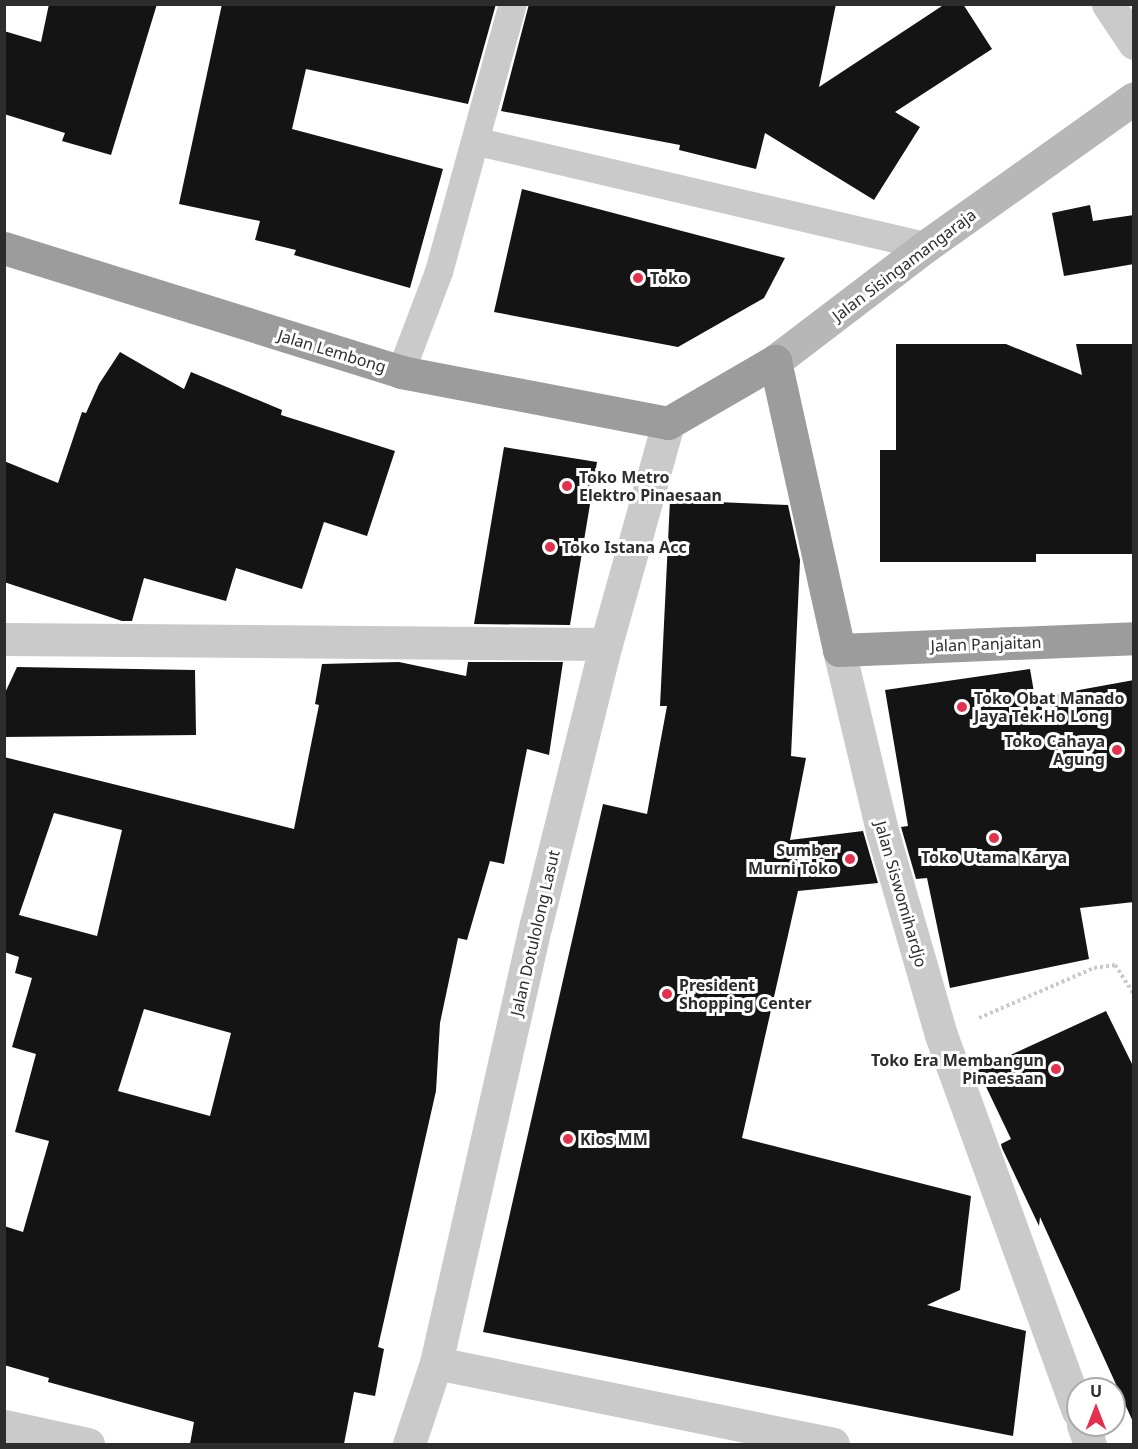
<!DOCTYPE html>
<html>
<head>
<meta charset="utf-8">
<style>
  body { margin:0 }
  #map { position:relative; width:1138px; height:1449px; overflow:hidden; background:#fff; font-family:"Noto Sans",sans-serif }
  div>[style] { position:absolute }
  .building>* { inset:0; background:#141414 }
  .path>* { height:4px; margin-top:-2px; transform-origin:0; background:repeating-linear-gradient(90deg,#cacaca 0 3px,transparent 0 6px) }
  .service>* { height:28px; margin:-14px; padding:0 14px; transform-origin:14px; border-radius:14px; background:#cacaca }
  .minor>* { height:33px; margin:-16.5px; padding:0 16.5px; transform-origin:16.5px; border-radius:16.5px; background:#cacaca }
  .tertiary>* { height:33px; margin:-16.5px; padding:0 16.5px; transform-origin:16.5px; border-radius:16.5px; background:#cacaca }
  .secondary>* { height:33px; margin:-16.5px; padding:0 16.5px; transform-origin:16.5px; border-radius:16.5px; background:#b7b7b7 }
  .trunk>* { height:33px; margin:-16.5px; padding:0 16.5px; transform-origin:16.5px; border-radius:16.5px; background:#9c9c9c }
  .dots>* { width:16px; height:16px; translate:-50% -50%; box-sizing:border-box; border:3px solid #fff; border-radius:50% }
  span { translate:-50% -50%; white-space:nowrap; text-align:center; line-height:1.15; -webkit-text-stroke:6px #fff; paint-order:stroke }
  .street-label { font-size:16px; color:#2d2d2d }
  .poi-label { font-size:16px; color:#2d2d2d; font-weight:700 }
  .left { translate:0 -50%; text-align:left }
  .right { translate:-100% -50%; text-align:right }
  .frame { position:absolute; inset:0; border:6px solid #2d2d2d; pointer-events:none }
  .north { position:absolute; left:1066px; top:1377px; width:60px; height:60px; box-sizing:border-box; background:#fff; border:2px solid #ababab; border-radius:50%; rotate:0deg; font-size:16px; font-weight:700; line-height:24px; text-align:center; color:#2d2d2d }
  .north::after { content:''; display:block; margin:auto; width:21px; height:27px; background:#e4304d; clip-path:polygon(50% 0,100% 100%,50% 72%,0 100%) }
</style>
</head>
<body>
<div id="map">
  <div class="building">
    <i style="clip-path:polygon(49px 4px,157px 4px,111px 155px,62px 141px,65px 133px,4px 114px,4px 31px,41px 42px)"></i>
    <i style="clip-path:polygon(222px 4px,496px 4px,468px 104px,306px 69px,292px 129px,443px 169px,410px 288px,294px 255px,296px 250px,255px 240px,260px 221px,179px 204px)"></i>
    <i style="clip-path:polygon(529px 4px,836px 4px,819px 87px,945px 4px,963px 4px,992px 49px,895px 112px,920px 127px,874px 200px,765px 133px,756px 169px,679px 150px,680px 145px,501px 111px)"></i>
    <i style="clip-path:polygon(522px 189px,785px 258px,764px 298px,678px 347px,494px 312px)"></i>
    <i style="clip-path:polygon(1090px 205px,1093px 221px,1134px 215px,1134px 264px,1064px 276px,1052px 213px)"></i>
    <i style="clip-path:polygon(896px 344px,1006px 344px,1082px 375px,1076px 344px,1134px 344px,1134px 554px,1036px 554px,1036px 562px,880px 562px,880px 450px,896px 450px)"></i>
    <i style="clip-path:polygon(120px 352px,184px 389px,191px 372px,282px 410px,281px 415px,395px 451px,367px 536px,324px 522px,302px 589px,236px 568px,226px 601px,144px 578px,132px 621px,122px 621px,4px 582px,4px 461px,58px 483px,82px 412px,86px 413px,99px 384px)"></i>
    <i style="clip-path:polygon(504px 447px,597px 462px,570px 625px,474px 624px)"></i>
    <i style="clip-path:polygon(670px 500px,788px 505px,800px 560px,791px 756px,806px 758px,790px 840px,863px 831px,878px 883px,798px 891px,742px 1138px,971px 1196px,960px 1290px,927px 1305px,1026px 1331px,1013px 1436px,483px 1332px,603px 804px,647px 814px,667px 706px,660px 706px)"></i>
    <i style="clip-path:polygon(evenodd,399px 662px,466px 676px,468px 662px,563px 662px,549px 755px,527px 749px,504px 864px,490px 861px,467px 940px,458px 938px,440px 1023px,436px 1091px,378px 1347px,384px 1349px,375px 1396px,354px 1392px,344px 1444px,190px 1444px,194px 1422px,48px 1382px,49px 1378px,4px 1365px,4px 1226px,23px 1232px,49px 1141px,15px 1132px,36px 1054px,12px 1047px,32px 978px,15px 973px,19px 957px,4px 952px,4px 757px,294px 829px,319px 705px,315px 704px,322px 664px,399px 662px,54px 813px,122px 830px,97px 936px,19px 915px,54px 813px,399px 662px,144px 1009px,231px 1033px,210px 1116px,118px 1091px,144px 1009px)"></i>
    <i style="clip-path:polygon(17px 667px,195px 670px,196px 735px,4px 737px,4px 695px)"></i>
    <i style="clip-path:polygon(1030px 669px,1035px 698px,1134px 680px,1134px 902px,1080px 908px,1089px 959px,950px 988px,927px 878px,916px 879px,901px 827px,908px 826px,885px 690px)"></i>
    <i style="clip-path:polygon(1106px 1011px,1134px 1068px,1134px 1424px,1040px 1217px,1039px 1226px,1002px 1148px,1001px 1144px,1011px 1139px,978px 1070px)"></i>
  </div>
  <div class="path">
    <i style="left:979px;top:1018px;width:125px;rotate:-23.5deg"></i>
    <i style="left:1094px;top:968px;width:21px;rotate:-8deg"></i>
    <i style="left:1115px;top:965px;width:35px;rotate:57deg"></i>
  </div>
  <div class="service">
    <i style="left:478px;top:142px;width:460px;rotate:13.1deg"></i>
    <i style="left:401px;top:372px;width:107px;rotate:-69.2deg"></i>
    <i style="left:439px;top:272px;width:278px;rotate:-74.6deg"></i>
  </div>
  <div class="minor">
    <i style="left:1108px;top:4px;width:47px;rotate:56.3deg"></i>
    <i style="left:4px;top:639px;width:602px;rotate:0.48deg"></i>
    <i style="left:839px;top:650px;width:189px;rotate:76.6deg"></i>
    <i style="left:883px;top:834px;width:209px;rotate:73.9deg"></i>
    <i style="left:941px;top:1035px;width:400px;rotate:70deg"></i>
    <i style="left:436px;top:1363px;width:405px;rotate:11.5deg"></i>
    <i style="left:1083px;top:1425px;width:20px;rotate:70deg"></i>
  </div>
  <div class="tertiary">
    <i style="left:4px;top:1426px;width:86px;rotate:12.1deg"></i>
    <i style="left:409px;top:1444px;width:85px;rotate:-71.6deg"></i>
    <i style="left:436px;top:1363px;width:450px;rotate:-77.2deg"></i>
    <i style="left:536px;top:924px;width:289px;rotate:-76deg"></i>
    <i style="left:606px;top:644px;width:230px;rotate:-74.3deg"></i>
  </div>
  <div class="secondary">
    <i style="left:775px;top:361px;width:190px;rotate:-37.3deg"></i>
    <i style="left:926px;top:246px;width:255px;rotate:-35.4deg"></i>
  </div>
  <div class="trunk">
    <i style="left:4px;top:248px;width:416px;rotate:17.3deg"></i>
    <i style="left:401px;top:372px;width:272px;rotate:10.8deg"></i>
    <i style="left:668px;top:423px;width:124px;rotate:-30.1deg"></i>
    <i style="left:775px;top:361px;width:296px;rotate:77.5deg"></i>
    <i style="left:839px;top:650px;width:295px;rotate:-2.3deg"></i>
  </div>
  <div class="dots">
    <i style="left:638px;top:278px;background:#e4304d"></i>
    <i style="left:567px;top:486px;background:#e4304d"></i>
    <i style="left:550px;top:547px;background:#e4304d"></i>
    <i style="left:962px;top:707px;background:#e4304d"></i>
    <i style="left:1117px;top:750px;background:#e4304d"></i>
    <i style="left:994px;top:838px;background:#e4304d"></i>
    <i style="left:850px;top:859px;background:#e4304d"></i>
    <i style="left:667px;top:994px;background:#e4304d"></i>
    <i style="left:1056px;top:1069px;background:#e4304d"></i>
    <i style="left:568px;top:1139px;background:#e4304d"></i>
  </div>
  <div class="street-label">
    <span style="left:904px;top:265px;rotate:-37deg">Jalan Sisingamangaraja</span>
    <span style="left:332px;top:351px;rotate:17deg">Jalan Lembong</span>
    <span style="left:986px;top:644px;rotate:-2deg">Jalan Panjaitan</span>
    <span style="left:901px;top:894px;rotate:74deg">Jalan Siswomihardjo</span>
    <span style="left:535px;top:933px;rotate:-77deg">Jalan Dotulolong Lasut</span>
  </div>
  <div class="poi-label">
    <span class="left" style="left:650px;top:278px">Toko</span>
    <span class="left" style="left:579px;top:486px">Toko Metro<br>Elektro Pinaesaan</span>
    <span class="left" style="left:562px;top:547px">Toko Istana Acc</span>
    <span class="left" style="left:974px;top:707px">Toko Obat Manado<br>Jaya Tek Ho Long</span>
    <span class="right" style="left:1105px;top:750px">Toko Cahaya<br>Agung</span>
    <span class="right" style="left:838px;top:859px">Sumber<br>Murni Toko</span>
    <span style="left:994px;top:857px">Toko Utama Karya</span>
    <span class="left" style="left:679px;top:994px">President<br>Shopping Center</span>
    <span class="right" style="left:1044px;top:1069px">Toko Era Membangun<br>Pinaesaan</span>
    <span class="left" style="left:580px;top:1139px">Kios MM</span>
  </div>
  <div class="frame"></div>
  <div class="north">U</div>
</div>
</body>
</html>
